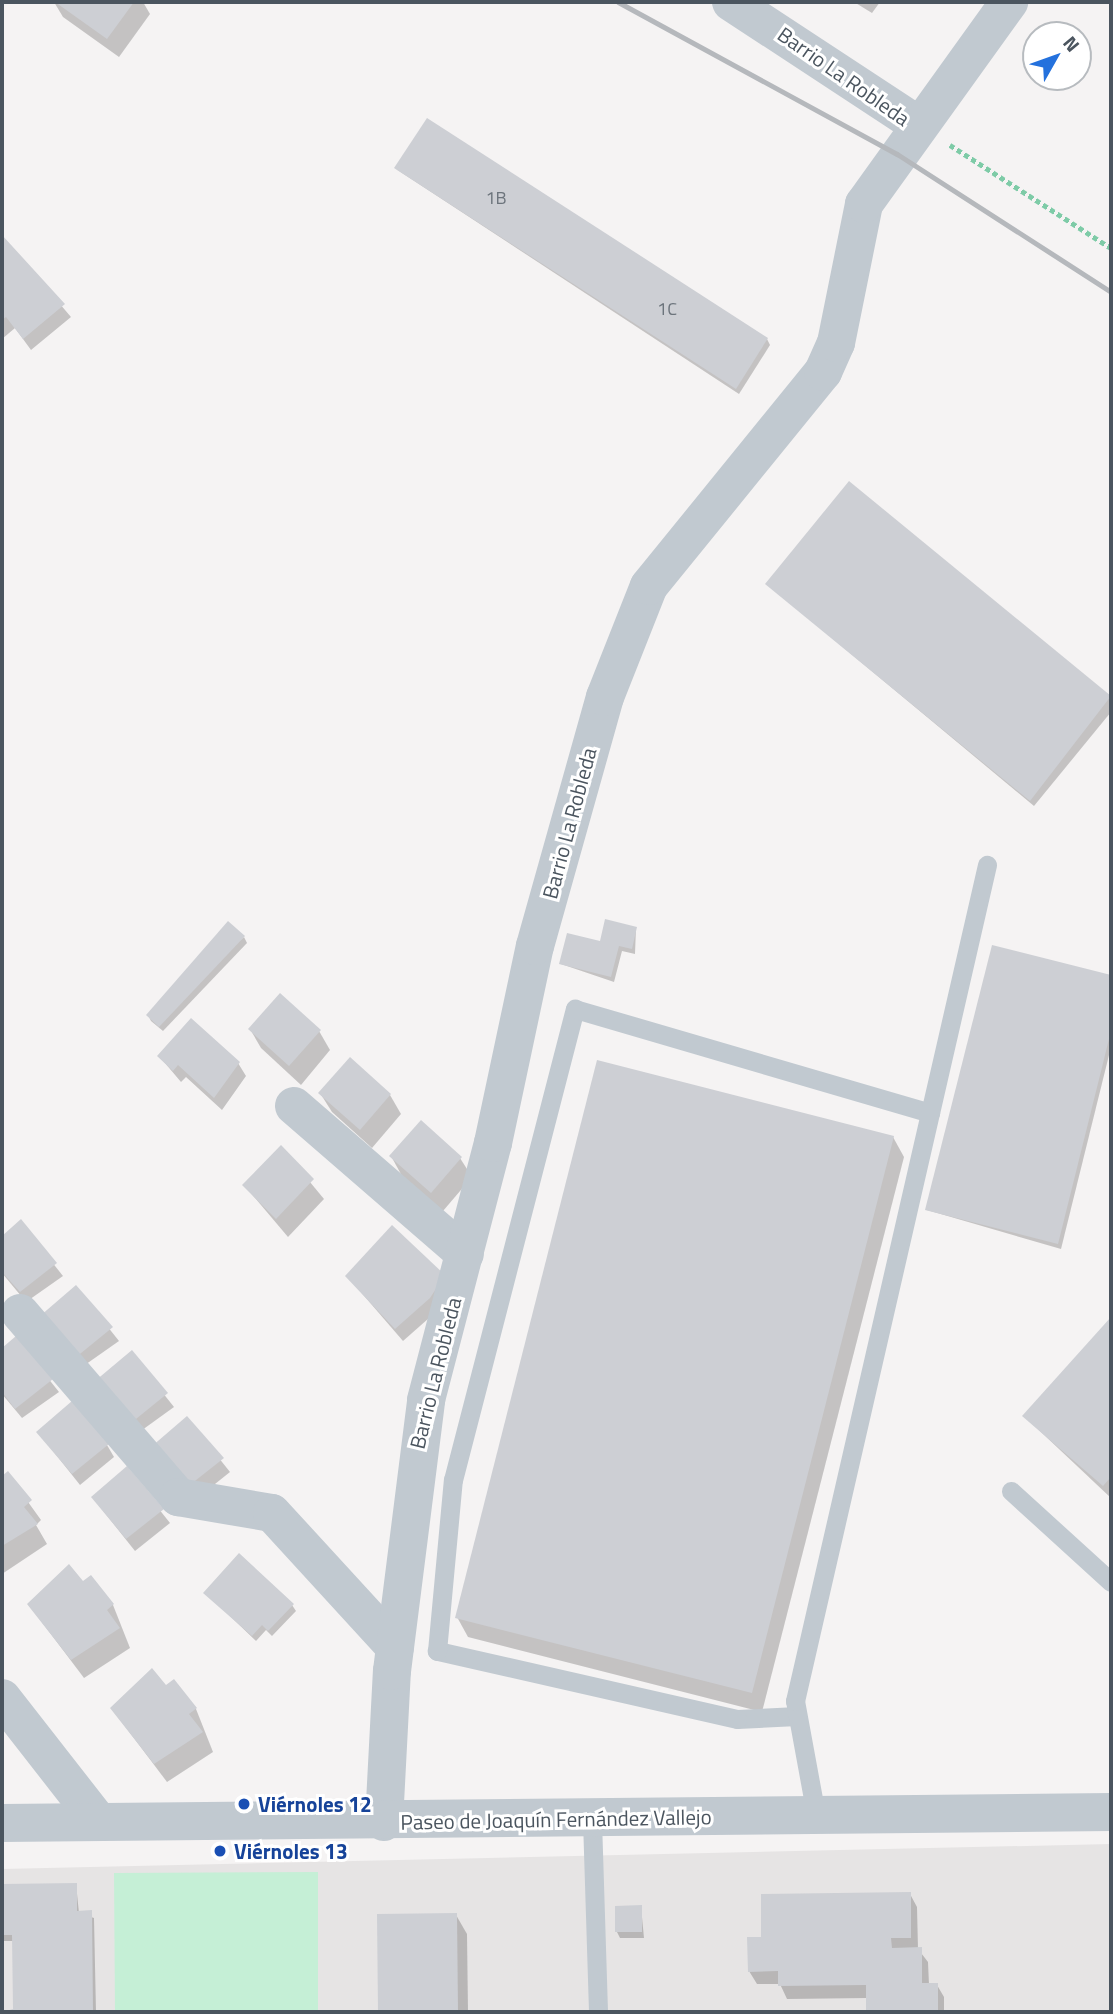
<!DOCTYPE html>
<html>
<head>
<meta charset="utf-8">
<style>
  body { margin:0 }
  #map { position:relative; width:1113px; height:2014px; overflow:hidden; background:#f5f3f3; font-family:"Titillium Web",sans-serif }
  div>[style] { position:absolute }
  .education>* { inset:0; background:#e6e4e4 }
  .green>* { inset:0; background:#c5efd6 }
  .shadow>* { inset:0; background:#0003 }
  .building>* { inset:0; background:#cdcfd4 }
  .path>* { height:4.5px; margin-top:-2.25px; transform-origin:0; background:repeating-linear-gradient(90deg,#7ecba7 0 5px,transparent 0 8.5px) }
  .service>* { height:19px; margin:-9.5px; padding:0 9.5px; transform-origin:9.5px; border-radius:9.5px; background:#c1c9d0 }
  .minor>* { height:38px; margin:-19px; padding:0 19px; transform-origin:19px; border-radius:19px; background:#c1c9d0 }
  .rail>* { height:5px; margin:-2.5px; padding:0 2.5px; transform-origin:2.5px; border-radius:2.5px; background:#b5b8bc }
  .dots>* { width:19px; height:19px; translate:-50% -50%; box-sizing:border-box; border:4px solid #fff; border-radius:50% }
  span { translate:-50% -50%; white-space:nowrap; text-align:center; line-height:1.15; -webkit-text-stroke:6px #fff; paint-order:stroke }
  .number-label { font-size:18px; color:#6c747c }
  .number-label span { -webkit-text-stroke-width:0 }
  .street-label { font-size:21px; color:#4b555f }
  .transit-label { font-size:21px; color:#164399; font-weight:700 }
  .left { translate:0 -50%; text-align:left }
  .frame { position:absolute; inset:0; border:4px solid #4b555f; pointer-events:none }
  .north { position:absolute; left:1022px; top:21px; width:70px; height:70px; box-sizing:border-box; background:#fff; border:2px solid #b7bbbf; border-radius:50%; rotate:50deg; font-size:19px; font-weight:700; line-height:28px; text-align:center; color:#4b555f }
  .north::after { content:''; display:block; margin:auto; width:24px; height:32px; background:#2471dd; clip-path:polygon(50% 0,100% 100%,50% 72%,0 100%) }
</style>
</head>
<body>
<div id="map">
  <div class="education">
    <i style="clip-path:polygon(1111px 1844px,1111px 2012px,2px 2012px,2px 1869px)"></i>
  </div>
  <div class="green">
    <i style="clip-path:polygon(318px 1872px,318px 2012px,115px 2012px,114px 1873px)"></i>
  </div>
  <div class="shadow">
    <i style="clip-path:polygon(54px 2px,143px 2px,150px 14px,119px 57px,63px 17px)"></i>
    <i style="clip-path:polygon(854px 2px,880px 2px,872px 13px)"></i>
    <i style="clip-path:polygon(396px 169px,767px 339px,770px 345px,739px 394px)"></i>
    <i style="clip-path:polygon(2px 236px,71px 317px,31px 350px,15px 328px,2px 339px)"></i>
    <i style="clip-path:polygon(849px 484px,1111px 699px,1111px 712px,1034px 806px,767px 584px)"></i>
    <i style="clip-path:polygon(636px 928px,635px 954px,622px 951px,614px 982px,561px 964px)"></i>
    <i style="clip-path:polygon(244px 937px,247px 943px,163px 1031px,151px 1021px,148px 1015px)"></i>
    <i style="clip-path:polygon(993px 947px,1111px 977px,1111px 1047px,1061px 1249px,927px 1210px)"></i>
    <i style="clip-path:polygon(250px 1029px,319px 1031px,330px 1050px,301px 1085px,261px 1048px)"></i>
    <i style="clip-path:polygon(159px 1056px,238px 1063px,246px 1076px,222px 1110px,186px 1077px,181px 1082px)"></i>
    <i style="clip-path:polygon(320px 1093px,390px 1095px,401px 1114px,372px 1148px,332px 1112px)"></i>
    <i style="clip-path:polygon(893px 1137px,904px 1157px,762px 1712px,468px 1637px,457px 1617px)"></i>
    <i style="clip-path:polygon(281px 1147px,324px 1199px,288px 1237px,244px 1185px)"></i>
    <i style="clip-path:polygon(391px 1156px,460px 1158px,472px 1177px,443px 1211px,402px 1176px)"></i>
    <i style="clip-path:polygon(20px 1222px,63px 1276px,26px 1302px,2px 1273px,2px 1238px)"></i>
    <i style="clip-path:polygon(347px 1276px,444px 1276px,437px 1311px,403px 1341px)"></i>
    <i style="clip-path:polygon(76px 1287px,119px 1341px,82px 1367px,42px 1317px)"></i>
    <i style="clip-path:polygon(1111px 1320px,1111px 1498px,1024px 1416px)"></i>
    <i style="clip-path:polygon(16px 1338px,59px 1392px,22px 1418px,2px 1394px,2px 1350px)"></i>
    <i style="clip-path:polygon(131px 1353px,174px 1407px,138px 1433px,97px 1382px)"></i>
    <i style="clip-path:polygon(187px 1418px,230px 1472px,195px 1500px)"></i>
    <i style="clip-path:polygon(38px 1432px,107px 1445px,114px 1457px,80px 1485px)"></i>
    <i style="clip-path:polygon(127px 1469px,170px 1523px,135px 1551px,93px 1498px)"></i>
    <i style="clip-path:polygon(8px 1474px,41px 1520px,36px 1525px,47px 1544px,2px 1574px,2px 1478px)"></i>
    <i style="clip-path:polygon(83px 1583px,113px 1605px,130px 1648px,84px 1678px,29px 1605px)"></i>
    <i style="clip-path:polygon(206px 1593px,292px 1605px,296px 1611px,272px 1636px,266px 1630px,256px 1641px)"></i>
    <i style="clip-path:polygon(165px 1688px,196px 1709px,213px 1752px,167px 1782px,112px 1709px)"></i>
    <i style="clip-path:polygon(76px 1884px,79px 1913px,94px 1918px,96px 2012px,2px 2012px,15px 2010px,14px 1941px,2px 1941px,2px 1885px)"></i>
    <i style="clip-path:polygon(910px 1894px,917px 1907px,918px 1949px,928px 1962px,929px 1985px,937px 1985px,944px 1997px,944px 2012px,868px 2012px,868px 1998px,787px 1999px,780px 1984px,757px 1984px,749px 1971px,763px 1938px)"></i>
    <i style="clip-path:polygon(641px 1907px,644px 1938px,620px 1938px,617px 1932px)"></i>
    <i style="clip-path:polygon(456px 1915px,467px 1934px,468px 2012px,380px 2012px,379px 1916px)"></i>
  </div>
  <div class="building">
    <i style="clip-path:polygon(55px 2px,134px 2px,107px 39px)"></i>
    <i style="clip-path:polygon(427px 118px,768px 338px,736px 389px,394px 168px)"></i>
    <i style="clip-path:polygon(2px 235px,65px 304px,23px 339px,6px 317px,2px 320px)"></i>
    <i style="clip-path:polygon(849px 481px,1111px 696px,1030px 801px,765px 584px)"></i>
    <i style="clip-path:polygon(605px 919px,637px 927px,632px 949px,619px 946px,611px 977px,559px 964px,567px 933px,600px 941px)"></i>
    <i style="clip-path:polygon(228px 921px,245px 936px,159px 1027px,146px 1015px)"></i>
    <i style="clip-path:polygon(992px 945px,1111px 975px,1111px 1031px,1058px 1244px,925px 1210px)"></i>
    <i style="clip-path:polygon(280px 993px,321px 1030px,289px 1066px,248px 1029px)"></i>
    <i style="clip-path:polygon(191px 1018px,240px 1062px,214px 1098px,178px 1065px,173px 1071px,157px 1056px)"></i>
    <i style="clip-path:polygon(350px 1057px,391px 1094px,360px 1130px,318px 1093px)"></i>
    <i style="clip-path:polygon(597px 1060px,894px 1136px,752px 1693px,455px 1618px)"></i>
    <i style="clip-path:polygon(421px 1120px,462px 1157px,431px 1193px,389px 1156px)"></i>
    <i style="clip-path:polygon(281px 1145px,314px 1179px,276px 1219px,242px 1185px)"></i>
    <i style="clip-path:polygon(21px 1219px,57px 1263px,20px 1292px,2px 1272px,2px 1236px)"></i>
    <i style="clip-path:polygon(392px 1225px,445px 1275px,430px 1298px,395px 1329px,345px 1276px)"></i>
    <i style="clip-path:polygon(76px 1285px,113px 1327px,75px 1358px,40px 1316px)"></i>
    <i style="clip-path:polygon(1111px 1317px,1111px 1477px,1103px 1486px,1022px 1416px)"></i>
    <i style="clip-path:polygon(16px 1336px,53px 1379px,15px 1409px,2px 1392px,2px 1348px)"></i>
    <i style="clip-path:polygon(132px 1350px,168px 1393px,131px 1423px,95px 1381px)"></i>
    <i style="clip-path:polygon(72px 1401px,109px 1444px,72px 1474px,36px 1432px)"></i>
    <i style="clip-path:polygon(187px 1416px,224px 1458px,186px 1488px,151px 1447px)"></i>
    <i style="clip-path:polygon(127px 1466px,164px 1509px,126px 1539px,91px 1497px)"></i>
    <i style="clip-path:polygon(8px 1471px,32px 1500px,24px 1507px,38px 1524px,2px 1546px,2px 1476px)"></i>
    <i style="clip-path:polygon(239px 1553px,294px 1604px,268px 1631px,262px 1625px,252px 1636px,203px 1593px)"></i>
    <i style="clip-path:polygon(69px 1564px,83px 1581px,91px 1575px,114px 1604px,107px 1610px,120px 1628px,71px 1660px,27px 1604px)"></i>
    <i style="clip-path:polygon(152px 1668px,166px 1685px,174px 1679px,197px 1708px,189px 1714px,203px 1732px,154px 1764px,110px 1708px)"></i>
    <i style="clip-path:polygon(77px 1883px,77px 1911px,92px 1910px,93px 2012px,2px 2012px,13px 2009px,12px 1935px,2px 1935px,2px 1884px)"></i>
    <i style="clip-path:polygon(911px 1892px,911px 1938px,891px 1938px,892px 1948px,922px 1947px,922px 1983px,938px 1983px,938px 2012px,866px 2012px,866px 1985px,778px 1986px,778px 1971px,748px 1972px,747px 1937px,761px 1937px,761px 1894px)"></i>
    <i style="clip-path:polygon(642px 1905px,642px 1932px,615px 1932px,615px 1906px)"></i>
    <i style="clip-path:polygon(457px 1913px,458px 2012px,378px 2012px,377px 1914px)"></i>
  </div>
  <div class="path">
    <i style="left:950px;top:145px;width:191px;rotate:32.6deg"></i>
  </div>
  <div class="service">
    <i style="left:1011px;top:1491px;width:135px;rotate:42.3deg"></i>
    <i style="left:797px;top:1716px;width:60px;rotate:177.1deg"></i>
    <i style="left:737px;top:1719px;width:308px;rotate:-167.2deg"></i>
    <i style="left:437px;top:1651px;width:172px;rotate:-84.7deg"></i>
    <i style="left:453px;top:1480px;width:487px;rotate:-75.5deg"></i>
    <i style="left:575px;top:1009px;width:370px;rotate:16.3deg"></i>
    <i style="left:816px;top:1815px;width:116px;rotate:-100.4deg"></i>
    <i style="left:795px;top:1701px;width:858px;rotate:-77.07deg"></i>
    <i style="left:592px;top:1820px;width:192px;rotate:88.2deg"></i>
  </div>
  <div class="minor">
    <i style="left:731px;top:2px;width:222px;rotate:33.3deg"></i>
    <i style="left:294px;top:1106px;width:226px;rotate:40.9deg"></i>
    <i style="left:20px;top:1313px;width:243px;rotate:49.3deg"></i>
    <i style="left:178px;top:1497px;width:95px;rotate:9.7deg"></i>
    <i style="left:272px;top:1513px;width:182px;rotate:47.5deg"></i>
    <i style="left:2px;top:1698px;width:157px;rotate:52deg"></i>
    <i style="left:384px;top:1822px;width:151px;rotate:-87deg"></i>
    <i style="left:392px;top:1671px;width:273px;rotate:-82.8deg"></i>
    <i style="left:426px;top:1400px;width:266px;rotate:-75.4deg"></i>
    <i style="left:493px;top:1143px;width:201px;rotate:-78deg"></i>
    <i style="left:535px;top:946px;width:259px;rotate:-74.3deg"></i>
    <i style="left:605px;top:697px;width:119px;rotate:-68.4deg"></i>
    <i style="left:649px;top:586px;width:276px;rotate:-50.9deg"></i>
    <i style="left:823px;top:372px;width:32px;rotate:-66deg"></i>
    <i style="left:836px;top:343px;width:142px;rotate:-78.6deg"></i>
    <i style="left:864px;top:204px;width:249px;rotate:-54.3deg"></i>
    <i style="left:2px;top:1823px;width:1109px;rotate:-0.57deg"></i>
  </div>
  <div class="rail">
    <i style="left:618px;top:2px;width:318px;rotate:28.6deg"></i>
    <i style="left:897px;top:154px;width:255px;rotate:32.8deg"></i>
  </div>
  <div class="dots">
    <i style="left:244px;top:1804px;background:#1a4fb4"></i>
    <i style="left:220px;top:1851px;background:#1a4fb4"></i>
  </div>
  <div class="number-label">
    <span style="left:496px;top:198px">1B</span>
    <span style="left:667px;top:309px">1C</span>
  </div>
  <div class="street-label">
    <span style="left:844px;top:76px;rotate:35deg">Barrio La Robleda</span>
    <span style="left:569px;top:823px;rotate:-75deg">Barrio La Robleda</span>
    <span style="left:435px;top:1373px;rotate:-76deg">Barrio La Robleda</span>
    <span style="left:556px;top:1819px;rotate:-1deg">Paseo de Joaquín Fernández Vallejo</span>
  </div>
  <div class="transit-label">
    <span class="left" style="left:258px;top:1804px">Viérnoles 12</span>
    <span class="left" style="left:234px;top:1851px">Viérnoles 13</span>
  </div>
  <div class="frame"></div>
  <div class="north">N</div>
</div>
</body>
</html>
